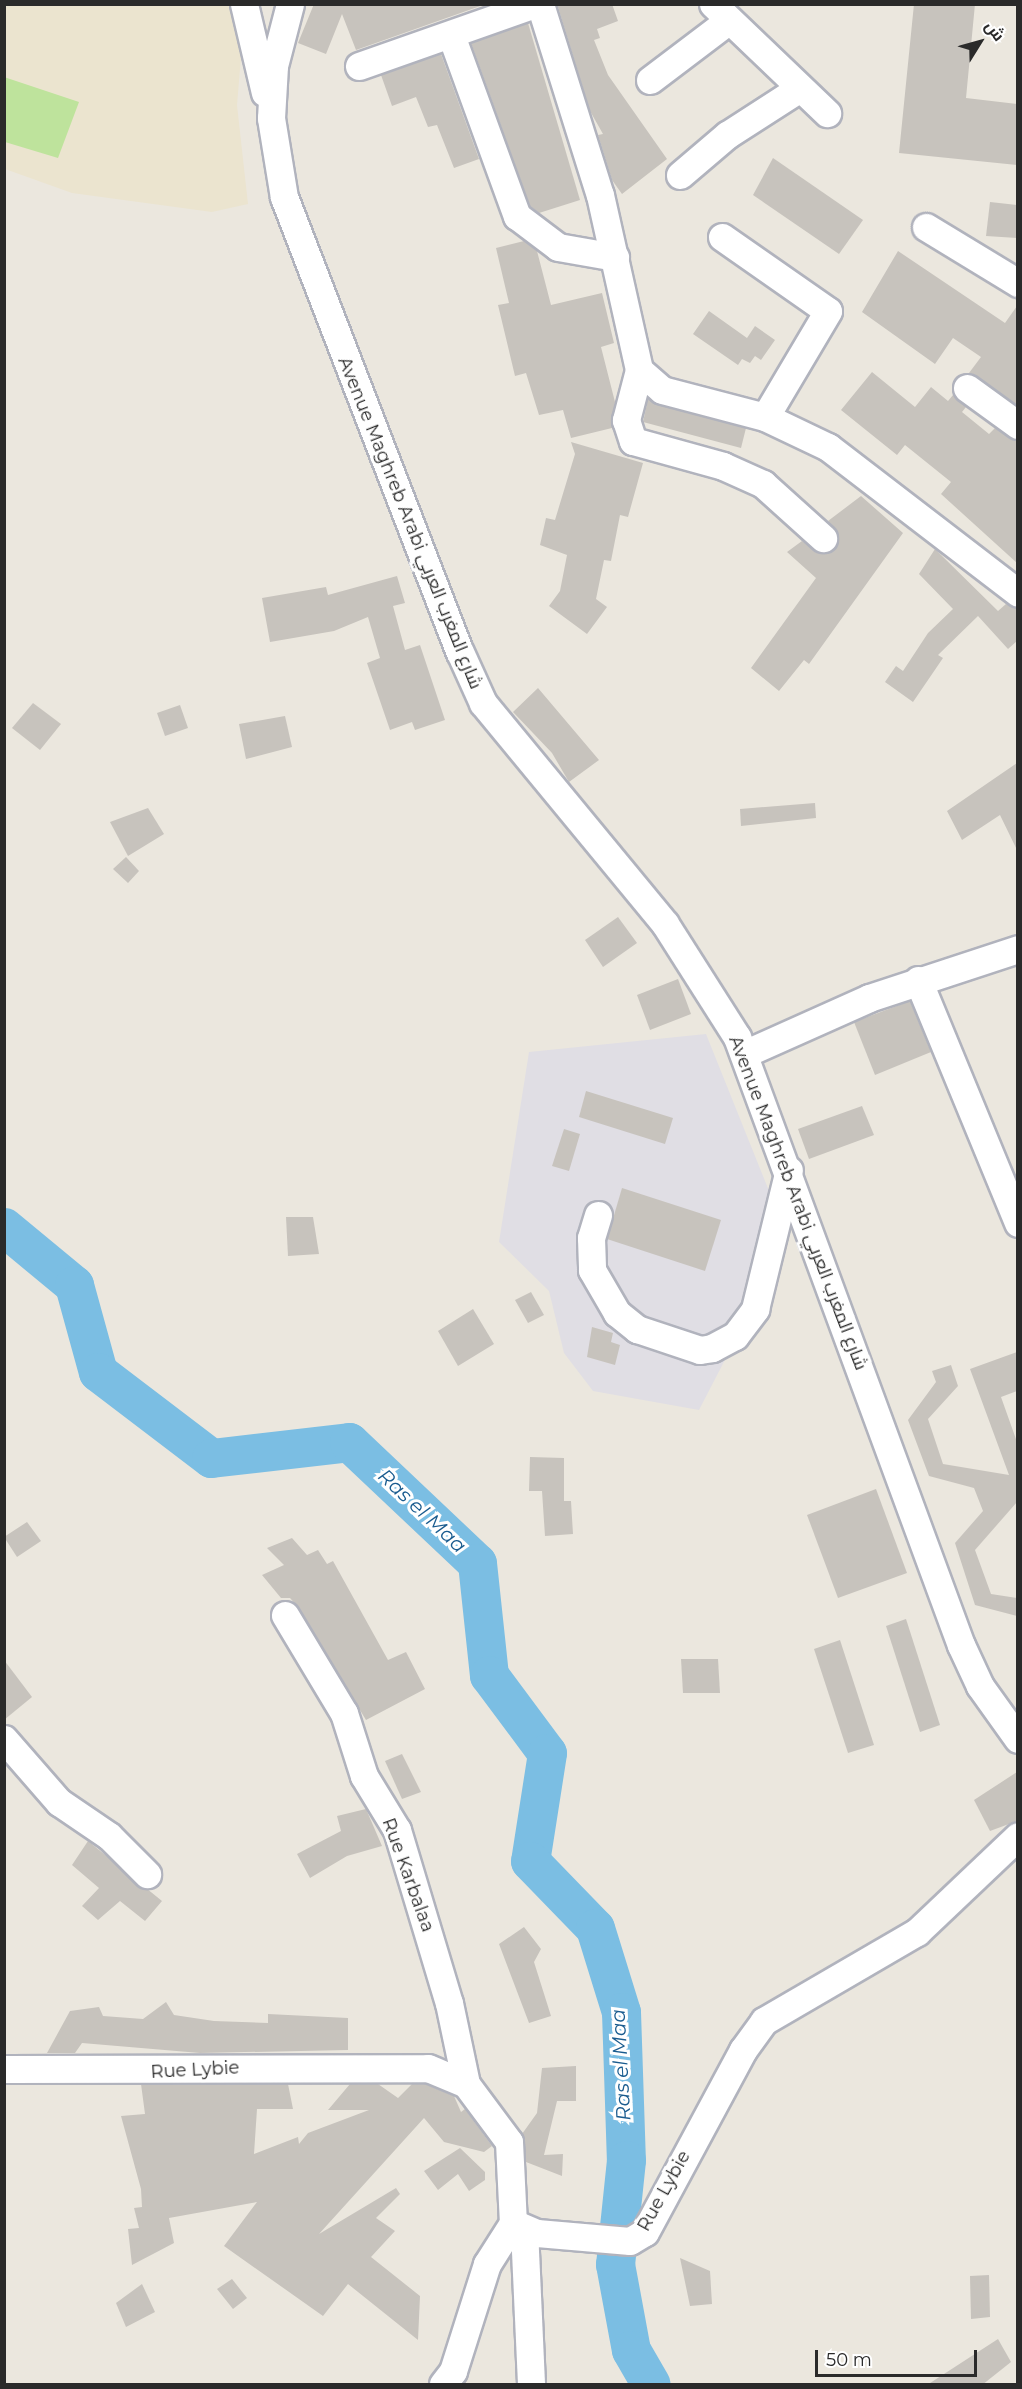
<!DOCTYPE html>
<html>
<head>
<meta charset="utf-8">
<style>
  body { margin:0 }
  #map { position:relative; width:1022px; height:2389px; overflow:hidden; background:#ebe7de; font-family:Montserrat,Cairo,sans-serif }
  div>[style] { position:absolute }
  .industrial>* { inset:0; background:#e0dee4 }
  .education>* { inset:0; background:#ebe4cf }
  .pitch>* { inset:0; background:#bee39c }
  .river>* { height:39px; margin:-19.5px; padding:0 19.5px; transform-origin:19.5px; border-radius:19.5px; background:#7bbee3 }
  .building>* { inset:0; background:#c7c3bd }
  .roads { filter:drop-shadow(2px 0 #b1b3bd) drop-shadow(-2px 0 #b1b3bd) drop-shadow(0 2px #b1b3bd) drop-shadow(0 -2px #b1b3bd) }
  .minor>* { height:27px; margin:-13.5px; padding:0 13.5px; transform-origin:13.5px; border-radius:13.5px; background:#fff }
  span { translate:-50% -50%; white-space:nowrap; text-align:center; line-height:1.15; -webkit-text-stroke:6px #fff; paint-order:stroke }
  .street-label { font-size:18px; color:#2a2a2a }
  .water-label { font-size:20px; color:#1a5c8f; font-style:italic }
  .frame { position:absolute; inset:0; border:6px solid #2a2a2a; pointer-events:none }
  .north { position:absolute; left:950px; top:12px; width:60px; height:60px; -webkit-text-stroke:4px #fff; paint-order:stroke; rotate:53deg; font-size:16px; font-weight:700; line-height:24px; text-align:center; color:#2a2a2a }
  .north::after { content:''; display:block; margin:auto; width:21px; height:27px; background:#2a2a2a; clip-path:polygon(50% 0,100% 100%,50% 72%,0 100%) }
  .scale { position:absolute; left:815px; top:2350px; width:162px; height:27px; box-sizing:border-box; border:3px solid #2a2a2a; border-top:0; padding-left:8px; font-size:18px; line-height:21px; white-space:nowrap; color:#2a2a2a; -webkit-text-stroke:4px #fff; paint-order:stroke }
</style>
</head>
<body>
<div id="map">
  <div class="industrial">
    <i style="clip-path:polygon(706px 1034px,773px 1201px,758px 1296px,699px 1410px,593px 1391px,564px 1353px,549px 1291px,499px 1242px,529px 1052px)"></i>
  </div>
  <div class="education">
    <i style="clip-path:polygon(5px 5px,232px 5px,241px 57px,237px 105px,248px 204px,212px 212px,72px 193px,5px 169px)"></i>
  </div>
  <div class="pitch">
    <i style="clip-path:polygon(4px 77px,79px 102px,58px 158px,5px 142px)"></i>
  </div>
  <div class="river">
    <i style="left:4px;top:1227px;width:91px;rotate:39.6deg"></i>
    <i style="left:74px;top:1285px;width:90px;rotate:74.6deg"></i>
    <i style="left:98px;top:1372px;width:142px;rotate:37.3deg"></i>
    <i style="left:211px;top:1458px;width:139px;rotate:-6.6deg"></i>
    <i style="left:349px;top:1442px;width:176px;rotate:43.4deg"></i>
    <i style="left:477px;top:1563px;width:113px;rotate:83.9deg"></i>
    <i style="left:489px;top:1675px;width:97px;rotate:53.4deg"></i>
    <i style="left:547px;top:1753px;width:109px;rotate:98.9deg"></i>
    <i style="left:530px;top:1861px;width:93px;rotate:45.9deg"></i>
    <i style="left:595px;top:1928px;width:88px;rotate:72.8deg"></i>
    <i style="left:621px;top:2012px;width:148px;rotate:88.1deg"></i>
    <i style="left:626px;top:2160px;width:105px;rotate:96deg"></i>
    <i style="left:615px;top:2264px;width:87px;rotate:79.5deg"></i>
    <i style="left:631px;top:2350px;width:39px;rotate:60deg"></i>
  </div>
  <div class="building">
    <i style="clip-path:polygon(314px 4px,486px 4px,356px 50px,342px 14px,326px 54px,298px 43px)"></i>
    <i style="clip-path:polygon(557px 4px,612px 4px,618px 21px,597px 29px,600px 38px,594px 40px,608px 75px,667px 159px,622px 194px,612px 180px,598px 135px,603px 134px,590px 111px)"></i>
    <i style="clip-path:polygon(914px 4px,975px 4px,966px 98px,1017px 104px,1017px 165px,899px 153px)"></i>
    <i style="clip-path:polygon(528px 23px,580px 200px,539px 213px,530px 206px,471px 43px)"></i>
    <i style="clip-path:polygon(441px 54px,479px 159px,454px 168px,437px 125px,428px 127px,416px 97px,392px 106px,381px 75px)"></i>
    <i style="clip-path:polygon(773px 158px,863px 220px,839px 254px,753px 195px)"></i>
    <i style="clip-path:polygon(990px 202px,1017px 205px,1017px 238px,986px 236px)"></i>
    <i style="clip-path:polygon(524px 241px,537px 251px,551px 305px,602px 293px,614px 343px,601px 347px,615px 402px,612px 428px,571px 438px,563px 410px,539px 415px,526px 373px,515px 376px,498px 305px,509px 303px,496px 248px)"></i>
    <i style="clip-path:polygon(898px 251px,1005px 323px,1017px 306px,1017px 405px,969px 373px,981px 357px,953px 338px,935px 364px,862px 312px)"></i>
    <i style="clip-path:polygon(709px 311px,747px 338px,755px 326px,775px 340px,761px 360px,755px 356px,750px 363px,742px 359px,738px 365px,693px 334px)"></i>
    <i style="clip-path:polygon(872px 372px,915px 407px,931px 387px,948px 401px,953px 395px,966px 407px,962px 412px,989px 434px,995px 428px,1017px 441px,1017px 563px,941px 494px,951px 482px,905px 445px,897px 455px,841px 410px)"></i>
    <i style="clip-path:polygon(648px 399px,746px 428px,741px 448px,643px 422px)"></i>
    <i style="clip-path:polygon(571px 442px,643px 463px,628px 517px,620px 515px,611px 561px,604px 560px,596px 599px,607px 607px,587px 634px,549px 606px,560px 591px,567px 555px,540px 545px,546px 518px,555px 520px,575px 454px)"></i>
    <i style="clip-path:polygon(861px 496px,903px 533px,809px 664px,804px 660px,779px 691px,751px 668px,816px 578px,787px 552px,802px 541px,819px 553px,834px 549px,838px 534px,828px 521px)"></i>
    <i style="clip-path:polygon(935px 549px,998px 611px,1006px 604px,1017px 608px,1017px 641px,1008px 649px,978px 616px,938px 655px,943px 658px,913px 702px,885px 682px,896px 666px,903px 671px,928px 633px,953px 609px,919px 574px)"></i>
    <i style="clip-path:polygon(397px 576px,405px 603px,393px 606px,405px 650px,420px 645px,445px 720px,415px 730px,412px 722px,390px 730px,367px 663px,380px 658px,368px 617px,334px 631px,270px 642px,262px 598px,326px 587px,328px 595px)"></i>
    <i style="clip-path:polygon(538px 688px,599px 760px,569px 782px,552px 753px,513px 712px)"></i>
    <i style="clip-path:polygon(33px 703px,61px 724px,40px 750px,12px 728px)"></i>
    <i style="clip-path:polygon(180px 705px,188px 728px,165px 736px,157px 713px)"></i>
    <i style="clip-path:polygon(285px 716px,292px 747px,246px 759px,239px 724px)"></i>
    <i style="clip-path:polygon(1017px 763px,1017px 850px,1000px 815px,962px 840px,947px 811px)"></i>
    <i style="clip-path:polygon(815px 803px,816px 818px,741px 826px,740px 809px)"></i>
    <i style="clip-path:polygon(148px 808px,164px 834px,128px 856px,110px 822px)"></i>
    <i style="clip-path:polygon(126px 857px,139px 871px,128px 883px,113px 869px)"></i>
    <i style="clip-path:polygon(618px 917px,637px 943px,603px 967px,585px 940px)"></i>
    <i style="clip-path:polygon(678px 979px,691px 1014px,650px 1030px,637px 995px)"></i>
    <i style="clip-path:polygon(910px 1001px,931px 1052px,875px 1075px,854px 1022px)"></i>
    <i style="clip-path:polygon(586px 1091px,673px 1118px,665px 1144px,579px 1117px)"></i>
    <i style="clip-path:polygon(862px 1106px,874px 1135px,809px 1159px,798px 1129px)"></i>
    <i style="clip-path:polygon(564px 1129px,580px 1134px,569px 1171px,552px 1166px)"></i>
    <i style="clip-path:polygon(622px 1188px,721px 1220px,705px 1271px,607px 1239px)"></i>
    <i style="clip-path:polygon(286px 1217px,313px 1217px,319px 1254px,288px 1256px)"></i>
    <i style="clip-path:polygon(531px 1292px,544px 1315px,528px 1323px,515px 1300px)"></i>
    <i style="clip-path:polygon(473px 1309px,494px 1344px,458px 1366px,438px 1331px)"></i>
    <i style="clip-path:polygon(592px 1327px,613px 1333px,611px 1342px,620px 1345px,615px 1365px,587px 1357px)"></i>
    <i style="clip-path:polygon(1017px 1352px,1017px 1391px,1001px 1397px,1017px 1442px,1017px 1502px,975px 1550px,991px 1594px,1017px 1598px,1017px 1616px,975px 1605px,955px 1543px,983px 1511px,974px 1488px,929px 1476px,908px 1420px,936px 1382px,932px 1371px,951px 1365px,958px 1386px,928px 1419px,943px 1464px,1009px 1475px,970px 1369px)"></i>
    <i style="clip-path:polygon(530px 1457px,564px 1458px,564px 1501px,571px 1501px,573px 1534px,545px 1536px,542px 1491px,529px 1491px)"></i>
    <i style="clip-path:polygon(876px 1489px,907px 1573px,838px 1598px,807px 1515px)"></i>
    <i style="clip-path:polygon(27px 1522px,41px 1541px,17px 1557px,4px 1537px)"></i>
    <i style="clip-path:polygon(292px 1538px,307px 1555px,318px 1550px,327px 1564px,333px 1561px,388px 1660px,406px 1652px,425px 1689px,366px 1720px,298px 1607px,290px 1598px,281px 1598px,262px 1575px,284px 1565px,267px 1548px)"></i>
    <i style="clip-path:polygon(906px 1619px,940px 1725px,920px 1732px,886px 1626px)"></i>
    <i style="clip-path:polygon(840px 1640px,874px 1745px,848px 1753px,814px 1649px)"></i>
    <i style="clip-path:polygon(681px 1659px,718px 1659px,720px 1693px,683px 1693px)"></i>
    <i style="clip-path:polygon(4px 1660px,32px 1697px,4px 1720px)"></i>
    <i style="clip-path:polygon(402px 1754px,421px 1792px,402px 1799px,385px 1761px)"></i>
    <i style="clip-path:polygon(1017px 1772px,1017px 1821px,990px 1831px,974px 1800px)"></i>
    <i style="clip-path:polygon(366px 1809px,382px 1846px,347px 1856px,310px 1878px,297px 1854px,341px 1831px,337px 1816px)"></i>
    <i style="clip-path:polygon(88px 1841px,162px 1901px,145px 1921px,120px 1901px,98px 1920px,82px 1906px,99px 1888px,72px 1865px)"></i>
    <i style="clip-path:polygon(524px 1927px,541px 1949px,534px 1962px,551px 2016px,529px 2023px,499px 1944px)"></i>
    <i style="clip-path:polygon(166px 2002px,174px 2015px,214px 2021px,268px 2023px,268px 2014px,348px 2018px,348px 2050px,200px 2053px,82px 2043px,75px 2053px,47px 2053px,70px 2011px,99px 2007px,103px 2016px,143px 2019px)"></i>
    <i style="clip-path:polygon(576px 2066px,576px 2101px,557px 2101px,544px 2155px,563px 2154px,562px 2176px,526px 2162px,522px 2134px,537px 2113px,542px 2068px)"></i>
    <i style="clip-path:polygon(141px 2084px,288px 2084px,293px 2109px,257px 2109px,254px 2154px,298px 2137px,299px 2144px,308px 2133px,369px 2110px,328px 2110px,350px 2084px,378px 2084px,398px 2098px,412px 2084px,425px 2084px,454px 2096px,461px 2112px,465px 2109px,492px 2146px,484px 2152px,444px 2142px,424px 2118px,319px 2234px,396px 2188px,400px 2194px,376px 2218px,395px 2231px,371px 2257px,420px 2296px,418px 2340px,348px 2284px,323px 2316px,224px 2246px,257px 2202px,169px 2218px,174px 2243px,132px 2265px,128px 2229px,139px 2228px,134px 2208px,142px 2207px,141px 2189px,121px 2116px,145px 2114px)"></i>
    <i style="clip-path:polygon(460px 2148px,485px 2172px,485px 2180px,469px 2191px,458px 2174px,438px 2190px,424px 2171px)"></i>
    <i style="clip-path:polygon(680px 2258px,710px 2271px,712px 2304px,690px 2306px)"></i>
    <i style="clip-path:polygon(989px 2275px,990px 2317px,971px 2319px,970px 2276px)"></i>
    <i style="clip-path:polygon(232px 2279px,247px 2298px,233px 2309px,217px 2289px)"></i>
    <i style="clip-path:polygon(142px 2284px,155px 2312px,126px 2327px,116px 2303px)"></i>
    <i style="clip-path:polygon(998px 2339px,1011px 2362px,982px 2385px,927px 2385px)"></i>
  </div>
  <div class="roads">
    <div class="minor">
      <i style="left:244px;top:4px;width:91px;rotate:76.7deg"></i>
      <i style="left:290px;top:4px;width:64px;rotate:104.5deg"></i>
      <i style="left:274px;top:66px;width:52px;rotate:93.3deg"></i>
      <i style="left:271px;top:118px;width:80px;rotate:80.7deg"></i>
      <i style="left:284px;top:197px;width:488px;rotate:68.9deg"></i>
      <i style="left:460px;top:652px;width:56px;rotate:65.7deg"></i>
      <i style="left:483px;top:703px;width:286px;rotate:50.5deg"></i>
      <i style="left:665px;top:924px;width:134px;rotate:57.5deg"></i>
      <i style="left:737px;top:1037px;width:648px;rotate:69.78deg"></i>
      <i style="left:961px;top:1645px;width:45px;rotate:65.1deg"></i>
      <i style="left:980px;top:1686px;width:65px;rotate:54.4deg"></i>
      <i style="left:540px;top:4px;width:200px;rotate:72.6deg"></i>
      <i style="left:600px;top:195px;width:179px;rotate:77.4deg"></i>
      <i style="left:639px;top:370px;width:30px;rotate:41deg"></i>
      <i style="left:662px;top:390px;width:106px;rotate:14.7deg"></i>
      <i style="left:765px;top:417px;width:70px;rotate:25.5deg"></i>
      <i style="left:828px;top:447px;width:240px;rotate:37.5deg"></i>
      <i style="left:713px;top:4px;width:158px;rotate:43.7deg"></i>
      <i style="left:451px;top:35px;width:193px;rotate:70deg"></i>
      <i style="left:517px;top:216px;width:51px;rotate:37.1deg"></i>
      <i style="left:558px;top:247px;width:58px;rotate:10deg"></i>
      <i style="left:359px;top:66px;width:187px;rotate:-19.4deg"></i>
      <i style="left:650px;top:80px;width:99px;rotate:-37.2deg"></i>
      <i style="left:680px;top:175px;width:62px;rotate:-40.4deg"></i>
      <i style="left:727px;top:135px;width:87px;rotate:-32.8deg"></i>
      <i style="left:926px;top:227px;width:108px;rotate:31.3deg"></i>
      <i style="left:722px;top:237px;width:129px;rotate:34.9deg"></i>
      <i style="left:828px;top:311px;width:123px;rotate:120.7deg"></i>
      <i style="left:639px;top:370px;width:52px;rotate:104.6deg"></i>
      <i style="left:626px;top:420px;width:22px;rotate:72deg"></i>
      <i style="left:633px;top:441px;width:93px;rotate:15.5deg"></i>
      <i style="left:723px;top:466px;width:44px;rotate:24.2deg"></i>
      <i style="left:763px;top:484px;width:81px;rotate:42deg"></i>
      <i style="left:967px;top:388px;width:63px;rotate:36deg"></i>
      <i style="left:918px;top:980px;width:263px;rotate:67.6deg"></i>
      <i style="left:744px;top:1054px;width:137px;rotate:-24.1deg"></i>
      <i style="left:869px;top:998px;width:157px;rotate:-18.2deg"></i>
      <i style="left:598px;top:1215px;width:24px;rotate:107deg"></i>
      <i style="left:591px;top:1238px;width:32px;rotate:88deg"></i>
      <i style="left:592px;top:1270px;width:50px;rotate:59.8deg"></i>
      <i style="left:617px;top:1313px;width:26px;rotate:39deg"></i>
      <i style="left:637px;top:1329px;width:66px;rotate:18.4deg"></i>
      <i style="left:700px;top:1350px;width:12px;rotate:-9deg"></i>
      <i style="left:712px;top:1348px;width:26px;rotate:-28deg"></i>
      <i style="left:735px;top:1336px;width:34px;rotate:-53deg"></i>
      <i style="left:755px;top:1309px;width:143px;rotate:-76.3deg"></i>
      <i style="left:285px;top:1615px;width:114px;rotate:59deg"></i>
      <i style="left:344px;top:1713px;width:66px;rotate:72.4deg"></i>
      <i style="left:364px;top:1776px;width:63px;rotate:58.6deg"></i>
      <i style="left:397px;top:1830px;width:181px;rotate:73.3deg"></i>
      <i style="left:449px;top:2003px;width:83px;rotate:78.1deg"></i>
      <i style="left:4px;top:1739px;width:84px;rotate:48.9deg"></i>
      <i style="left:59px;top:1802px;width:60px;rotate:34.2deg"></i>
      <i style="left:109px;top:1836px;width:54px;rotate:45deg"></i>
      <i style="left:4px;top:2069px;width:424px;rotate:-0.1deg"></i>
      <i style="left:428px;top:2068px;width:41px;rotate:22.8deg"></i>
      <i style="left:466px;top:2084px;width:72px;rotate:53.4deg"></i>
      <i style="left:509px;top:2142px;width:81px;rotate:87.2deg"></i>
      <i style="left:513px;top:2223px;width:26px;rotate:23deg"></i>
      <i style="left:537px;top:2233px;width:93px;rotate:4.9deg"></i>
      <i style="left:630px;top:2241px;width:17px;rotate:-31deg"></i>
      <i style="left:645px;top:2232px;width:207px;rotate:-61.7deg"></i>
      <i style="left:743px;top:2050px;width:36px;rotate:-54deg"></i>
      <i style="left:764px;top:2021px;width:177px;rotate:-30.2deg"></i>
      <i style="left:917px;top:1932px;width:139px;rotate:-43.5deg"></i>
      <i style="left:524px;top:2229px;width:155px;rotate:87.4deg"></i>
      <i style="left:443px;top:2384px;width:16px;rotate:-52deg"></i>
      <i style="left:453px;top:2371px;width:112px;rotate:-72.4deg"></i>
      <i style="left:487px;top:2264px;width:49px;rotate:-57.6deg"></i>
    </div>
  </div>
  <div class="street-label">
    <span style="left:410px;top:523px;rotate:68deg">Avenue Maghreb Arabi شارع المغرب العربي</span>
    <span style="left:798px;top:1203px;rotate:69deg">Avenue Maghreb Arabi شارع المغرب العربي</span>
    <span style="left:408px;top:1875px;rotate:70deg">Rue Karbalaa</span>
    <span style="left:195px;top:2070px;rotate:-3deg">Rue Lybie</span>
    <span style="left:664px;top:2191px;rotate:-61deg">Rue Lybie</span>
  </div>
  <div class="water-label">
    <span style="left:422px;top:1511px;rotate:43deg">Ras el Maa</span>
    <span style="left:621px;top:2065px;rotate:-93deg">Ras el Maa</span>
  </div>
  <div class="frame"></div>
  <div class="north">ش</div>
  <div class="scale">50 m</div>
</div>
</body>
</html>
